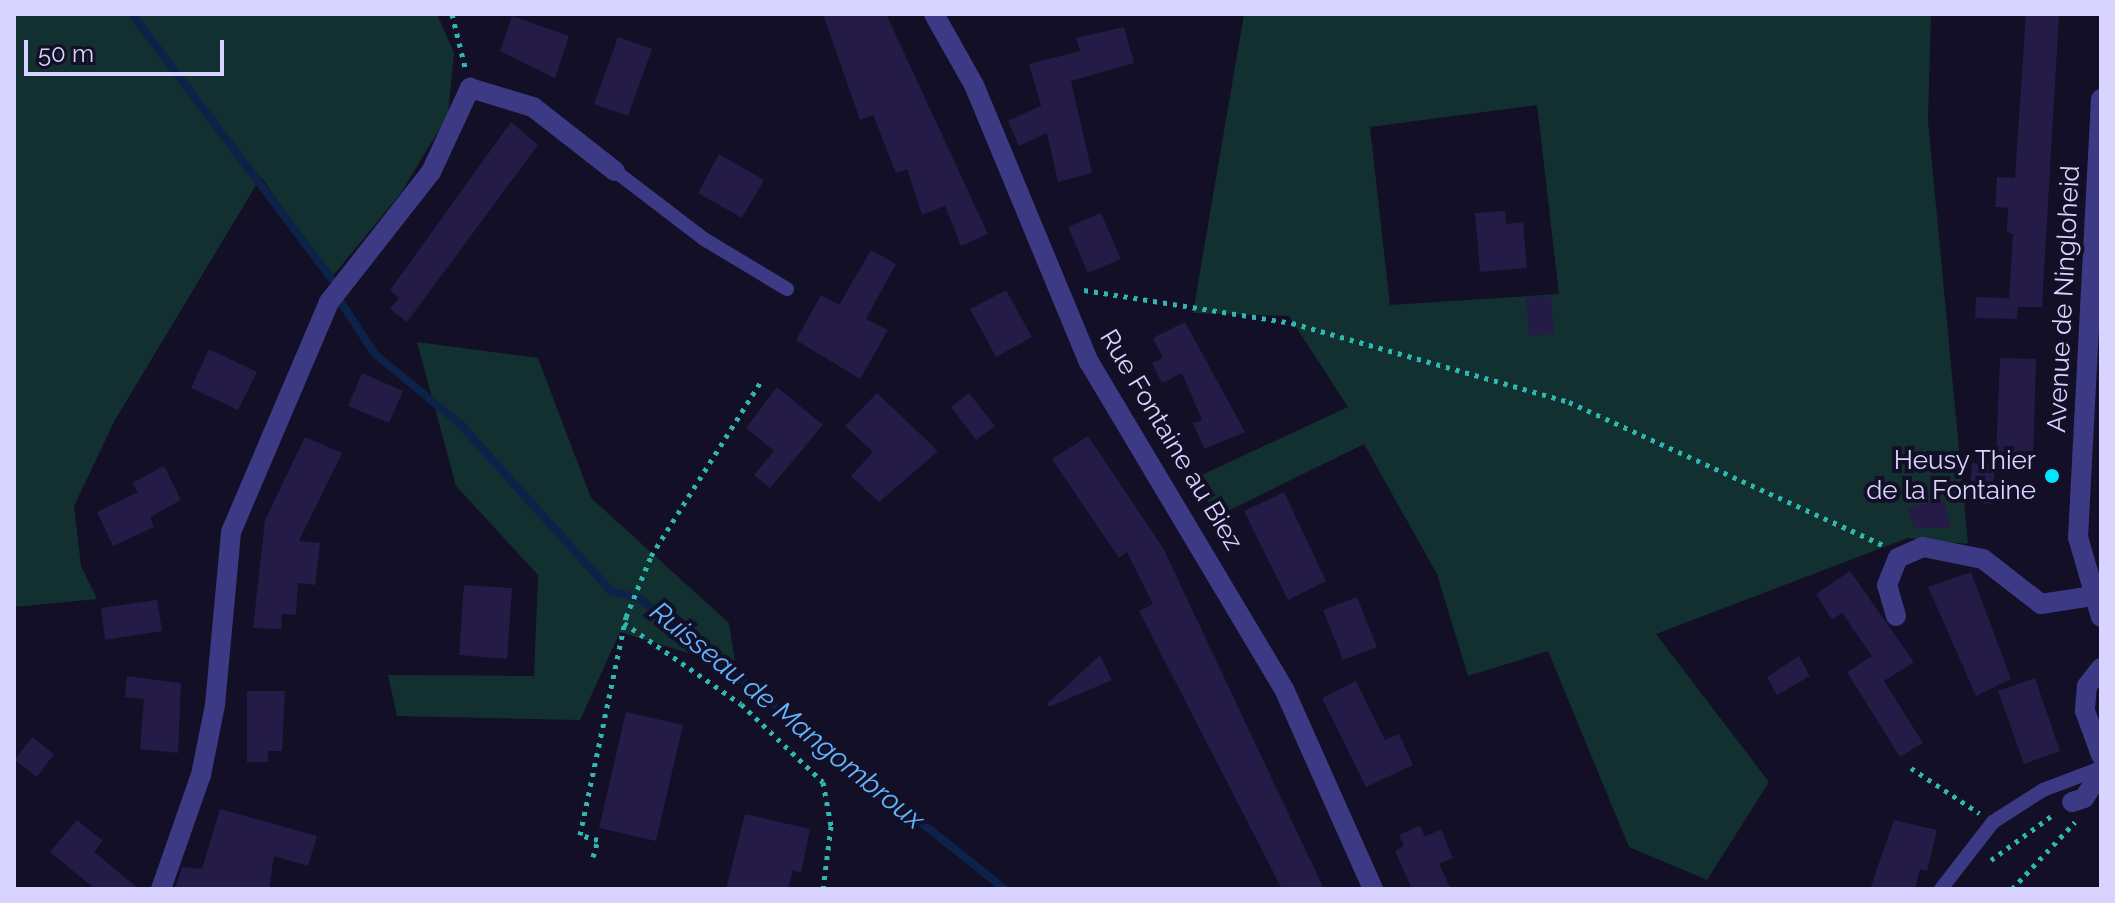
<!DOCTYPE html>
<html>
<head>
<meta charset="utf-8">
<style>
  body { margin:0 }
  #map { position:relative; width:2115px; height:903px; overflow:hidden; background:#130f26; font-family:Raleway,sans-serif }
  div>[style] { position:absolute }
  .green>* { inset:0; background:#12302f }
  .stream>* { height:8px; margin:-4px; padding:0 4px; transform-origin:4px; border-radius:4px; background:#0c2248 }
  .building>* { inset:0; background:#241b47 }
  .path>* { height:5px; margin-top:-2.5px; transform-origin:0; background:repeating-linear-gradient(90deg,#2fb8b0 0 4px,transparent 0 10px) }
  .service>* { height:14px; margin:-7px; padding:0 7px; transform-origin:7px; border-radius:7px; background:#3d3a85 }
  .minor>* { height:20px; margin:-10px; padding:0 10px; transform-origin:10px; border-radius:10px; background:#3d3a85 }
  .dots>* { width:22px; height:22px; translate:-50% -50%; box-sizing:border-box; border:4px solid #130f26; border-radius:50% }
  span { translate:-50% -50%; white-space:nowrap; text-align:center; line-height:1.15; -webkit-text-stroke:8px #130f26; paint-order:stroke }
  .street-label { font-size:26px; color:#d9d4ff }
  .poi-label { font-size:26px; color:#d9d4ff }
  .right { translate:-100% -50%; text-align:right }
  .water-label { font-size:28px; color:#62b6ff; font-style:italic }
  .frame { position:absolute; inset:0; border:16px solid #d9d4ff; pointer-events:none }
  .scale { position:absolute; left:24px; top:40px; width:200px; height:36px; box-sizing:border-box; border:4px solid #d9d4ff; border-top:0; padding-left:10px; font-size:24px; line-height:28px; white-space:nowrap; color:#d9d4ff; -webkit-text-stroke:6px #130f26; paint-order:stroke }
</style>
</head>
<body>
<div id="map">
  <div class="green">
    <i style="clip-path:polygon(14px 14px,437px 14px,454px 53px,448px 115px,401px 193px,331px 278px,261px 177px,115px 420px,74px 506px,81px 566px,97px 599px,14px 607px)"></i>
    <i style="clip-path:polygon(evenodd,1244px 14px,1931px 14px,1928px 121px,1968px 544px,1908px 538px,1656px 634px,1769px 782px,1707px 880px,1629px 847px,1548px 651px,1468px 676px,1437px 574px,1364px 444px,1218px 516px,1193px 479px,1348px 407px,1289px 316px,1193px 313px,1244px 14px,1537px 105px,1559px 294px,1390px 305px,1370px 127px,1537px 105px)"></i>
    <i style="clip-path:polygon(417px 342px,538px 358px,591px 498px,729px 623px,736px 668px,620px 632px,580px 720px,397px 716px,388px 675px,534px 676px,538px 575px,456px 486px)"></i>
  </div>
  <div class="stream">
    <i style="left:132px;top:14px;width:331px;rotate:53deg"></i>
    <i style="left:342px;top:304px;width:60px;rotate:56.6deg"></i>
    <i style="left:375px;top:354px;width:110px;rotate:39.5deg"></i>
    <i style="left:460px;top:424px;width:225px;rotate:47.9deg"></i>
    <i style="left:611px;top:591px;width:30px;rotate:15deg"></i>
    <i style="left:640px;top:599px;width:465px;rotate:38.5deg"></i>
  </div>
  <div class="building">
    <i style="clip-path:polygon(823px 14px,886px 14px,988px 234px,961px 246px,945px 206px,922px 215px,907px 169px,896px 173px,873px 115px,860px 120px)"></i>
    <i style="clip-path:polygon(2026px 14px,2059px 14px,2042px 307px,2018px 307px,2017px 319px,1975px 318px,1976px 297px,2009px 298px,2013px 234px,2007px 232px,2008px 208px,1995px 207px,1997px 177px,2015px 178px)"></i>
    <i style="clip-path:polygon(512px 16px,569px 36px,555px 78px,500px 51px)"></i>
    <i style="clip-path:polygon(1124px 27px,1134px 63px,1071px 81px,1092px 173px,1058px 182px,1047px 133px,1019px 146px,1008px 121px,1041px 106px,1029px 64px,1080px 51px,1076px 38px)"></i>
    <i style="clip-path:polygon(618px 37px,652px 49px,628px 116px,594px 104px)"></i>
    <i style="clip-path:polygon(511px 122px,538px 145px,407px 322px,390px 309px,399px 298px,390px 290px)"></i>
    <i style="clip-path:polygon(719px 154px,764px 180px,742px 218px,698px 193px)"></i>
    <i style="clip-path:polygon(1505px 211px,1506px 224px,1523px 222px,1527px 268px,1480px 272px,1475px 213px)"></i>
    <i style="clip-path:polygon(1101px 213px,1121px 259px,1088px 273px,1068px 227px)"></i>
    <i style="clip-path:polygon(871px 250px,896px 264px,866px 319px,888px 330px,860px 379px,796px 340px,821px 295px,839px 305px)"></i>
    <i style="clip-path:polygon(1006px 290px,1032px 337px,996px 357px,970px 309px)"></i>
    <i style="clip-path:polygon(1551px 296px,1554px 334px,1529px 336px,1526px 297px)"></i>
    <i style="clip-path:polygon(1185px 322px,1245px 432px,1204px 449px,1193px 423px,1202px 420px,1182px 373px,1162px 383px,1152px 363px,1163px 358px,1153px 338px)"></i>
    <i style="clip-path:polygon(209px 349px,257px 372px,238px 410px,191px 388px)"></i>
    <i style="clip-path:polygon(2000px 358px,2036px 359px,2033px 460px,1996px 457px)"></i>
    <i style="clip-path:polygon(362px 373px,403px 391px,389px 423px,348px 406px)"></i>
    <i style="clip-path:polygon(777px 387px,823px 425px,770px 488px,754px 475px,774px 451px,746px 428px)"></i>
    <i style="clip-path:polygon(877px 393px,938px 451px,879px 502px,851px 476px,873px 452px,845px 426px)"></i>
    <i style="clip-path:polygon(969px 393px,995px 426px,976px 440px,951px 407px)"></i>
    <i style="clip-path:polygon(1088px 436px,1163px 548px,1324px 889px,1282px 889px,1139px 611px,1153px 604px,1127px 552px,1119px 558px,1052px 459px)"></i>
    <i style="clip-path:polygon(305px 437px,342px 453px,299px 541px,320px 543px,315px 585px,298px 583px,296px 615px,282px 614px,281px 629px,253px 628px,265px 520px)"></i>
    <i style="clip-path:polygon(1972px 463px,1995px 464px,1992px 504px,1969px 502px)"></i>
    <i style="clip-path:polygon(164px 466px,181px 500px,150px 517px,154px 527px,113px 546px,97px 512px,138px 492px,132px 483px)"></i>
    <i style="clip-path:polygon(1284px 492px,1326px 581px,1288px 600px,1244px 511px)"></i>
    <i style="clip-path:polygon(1944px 499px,1951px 528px,1914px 528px,1908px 508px)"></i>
    <i style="clip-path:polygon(1850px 571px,1914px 662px,1884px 681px,1923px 743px,1900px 757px,1847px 672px,1872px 656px,1842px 613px,1832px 620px,1816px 594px)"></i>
    <i style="clip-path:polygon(1971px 572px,2011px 679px,1976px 696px,1928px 587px)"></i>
    <i style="clip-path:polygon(464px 585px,512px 588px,507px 659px,459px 655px)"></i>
    <i style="clip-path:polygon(1357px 597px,1377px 647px,1343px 660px,1323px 610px)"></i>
    <i style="clip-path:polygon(157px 600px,162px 631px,105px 640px,101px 608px)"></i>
    <i style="clip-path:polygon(1100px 655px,1112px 680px,1049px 707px,1047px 704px)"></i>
    <i style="clip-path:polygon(1799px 656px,1810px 676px,1777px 695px,1767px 677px)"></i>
    <i style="clip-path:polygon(127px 676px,181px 683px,178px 753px,140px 749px,144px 699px,125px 697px)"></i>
    <i style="clip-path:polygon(2035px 678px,2060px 751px,2024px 764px,1998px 691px)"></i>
    <i style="clip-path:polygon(1356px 681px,1385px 740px,1399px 734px,1413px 765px,1366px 787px,1322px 698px)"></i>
    <i style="clip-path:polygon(247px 691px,285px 691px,282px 751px,268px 751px,268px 762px,247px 762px)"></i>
    <i style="clip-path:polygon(626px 712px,683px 725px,656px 841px,599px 828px)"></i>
    <i style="clip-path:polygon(32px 737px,54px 754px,37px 777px,15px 760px)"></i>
    <i style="clip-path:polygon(220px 809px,317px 836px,308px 866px,274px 856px,269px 889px,175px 889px,182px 867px,202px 869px)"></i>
    <i style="clip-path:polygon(745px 814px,810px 829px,801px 873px,793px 870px,788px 889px,726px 889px)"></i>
    <i style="clip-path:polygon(77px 820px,103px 841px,94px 852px,139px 889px,95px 889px,50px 852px)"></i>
    <i style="clip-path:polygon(1894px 820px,1937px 830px,1927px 871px,1920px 869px,1915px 889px,1870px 889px)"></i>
    <i style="clip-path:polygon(1420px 826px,1425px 837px,1441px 829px,1453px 858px,1439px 864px,1451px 889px,1412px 889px,1395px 851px,1404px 846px,1399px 835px)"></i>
  </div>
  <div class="path">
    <i style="left:452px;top:14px;width:55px;rotate:76.2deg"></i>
    <i style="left:1084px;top:290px;width:211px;rotate:9deg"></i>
    <i style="left:1292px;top:323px;width:288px;rotate:15.9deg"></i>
    <i style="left:1569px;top:402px;width:343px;rotate:24.5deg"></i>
    <i style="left:1833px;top:522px;width:55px;rotate:24.7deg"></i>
    <i style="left:624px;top:623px;width:142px;rotate:34.7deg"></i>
    <i style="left:741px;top:704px;width:113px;rotate:43.6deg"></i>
    <i style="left:823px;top:782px;width:45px;rotate:79.7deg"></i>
    <i style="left:831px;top:826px;width:64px;rotate:97.2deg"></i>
    <i style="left:1911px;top:768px;width:82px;rotate:33.5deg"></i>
    <i style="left:593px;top:857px;width:18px;rotate:-74deg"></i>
    <i style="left:598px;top:840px;width:19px;rotate:-164deg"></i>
    <i style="left:580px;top:835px;width:223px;rotate:-78.1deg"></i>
    <i style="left:626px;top:617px;width:66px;rotate:-67.7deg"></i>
    <i style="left:651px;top:556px;width:208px;rotate:-57.8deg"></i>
    <i style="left:1991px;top:860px;width:78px;rotate:-36.1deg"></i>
    <i style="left:2012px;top:889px;width:92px;rotate:-46.8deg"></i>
  </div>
  <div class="service">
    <i style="left:615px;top:171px;width:112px;rotate:37.4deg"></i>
    <i style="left:704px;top:239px;width:97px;rotate:31.1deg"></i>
    <i style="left:1941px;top:889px;width:85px;rotate:-52.2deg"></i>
    <i style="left:1993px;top:822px;width:59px;rotate:-32.6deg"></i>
    <i style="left:2043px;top:790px;width:62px;rotate:-20.8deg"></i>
  </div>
  <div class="minor">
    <i style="left:934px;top:14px;width:81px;rotate:60.6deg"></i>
    <i style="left:974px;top:85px;width:300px;rotate:67.5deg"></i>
    <i style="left:1089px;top:362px;width:381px;rotate:59.2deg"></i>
    <i style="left:1284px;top:689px;width:219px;rotate:66deg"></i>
    <i style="left:2101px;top:99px;width:439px;rotate:93deg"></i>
    <i style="left:2078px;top:537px;width:83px;rotate:74deg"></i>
    <i style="left:1896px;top:616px;width:32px;rotate:-106deg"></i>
    <i style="left:1887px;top:585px;width:29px;rotate:-68deg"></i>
    <i style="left:1898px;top:558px;width:27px;rotate:-24deg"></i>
    <i style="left:1923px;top:547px;width:61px;rotate:11.3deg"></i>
    <i style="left:1983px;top:559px;width:73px;rotate:37.8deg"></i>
    <i style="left:2041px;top:604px;width:53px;rotate:-8.7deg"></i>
    <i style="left:2101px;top:668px;width:23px;rotate:128deg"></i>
    <i style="left:2087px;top:686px;width:25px;rotate:95deg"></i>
    <i style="left:2085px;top:711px;width:47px;rotate:70deg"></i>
    <i style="left:2072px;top:802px;width:13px;rotate:-18deg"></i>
    <i style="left:2084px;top:798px;width:30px;rotate:-56deg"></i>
    <i style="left:161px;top:889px;width:121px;rotate:-70.7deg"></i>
    <i style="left:201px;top:775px;width:71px;rotate:-78.7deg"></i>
    <i style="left:215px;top:705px;width:174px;rotate:-84.7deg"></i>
    <i style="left:231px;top:532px;width:250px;rotate:-66.9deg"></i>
    <i style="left:329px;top:302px;width:165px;rotate:-51.9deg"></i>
    <i style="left:431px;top:172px;width:93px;rotate:-65.1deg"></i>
    <i style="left:470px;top:88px;width:66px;rotate:16.8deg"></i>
    <i style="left:533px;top:107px;width:104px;rotate:38deg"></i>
  </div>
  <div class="dots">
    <i style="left:2052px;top:476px;background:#00e5ff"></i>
  </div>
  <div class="street-label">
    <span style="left:2064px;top:299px;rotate:-87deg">Avenue de Ningloheid</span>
    <span style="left:1171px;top:440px;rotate:59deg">Rue Fontaine au Biez</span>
  </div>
  <div class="poi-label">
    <span class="right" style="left:2036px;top:476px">Heusy Thier<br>de la Fontaine</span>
  </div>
  <div class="water-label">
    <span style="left:787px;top:716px;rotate:39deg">Ruisseau de Mangombroux</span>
  </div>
  <div class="frame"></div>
  <div class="scale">50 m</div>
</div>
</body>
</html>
